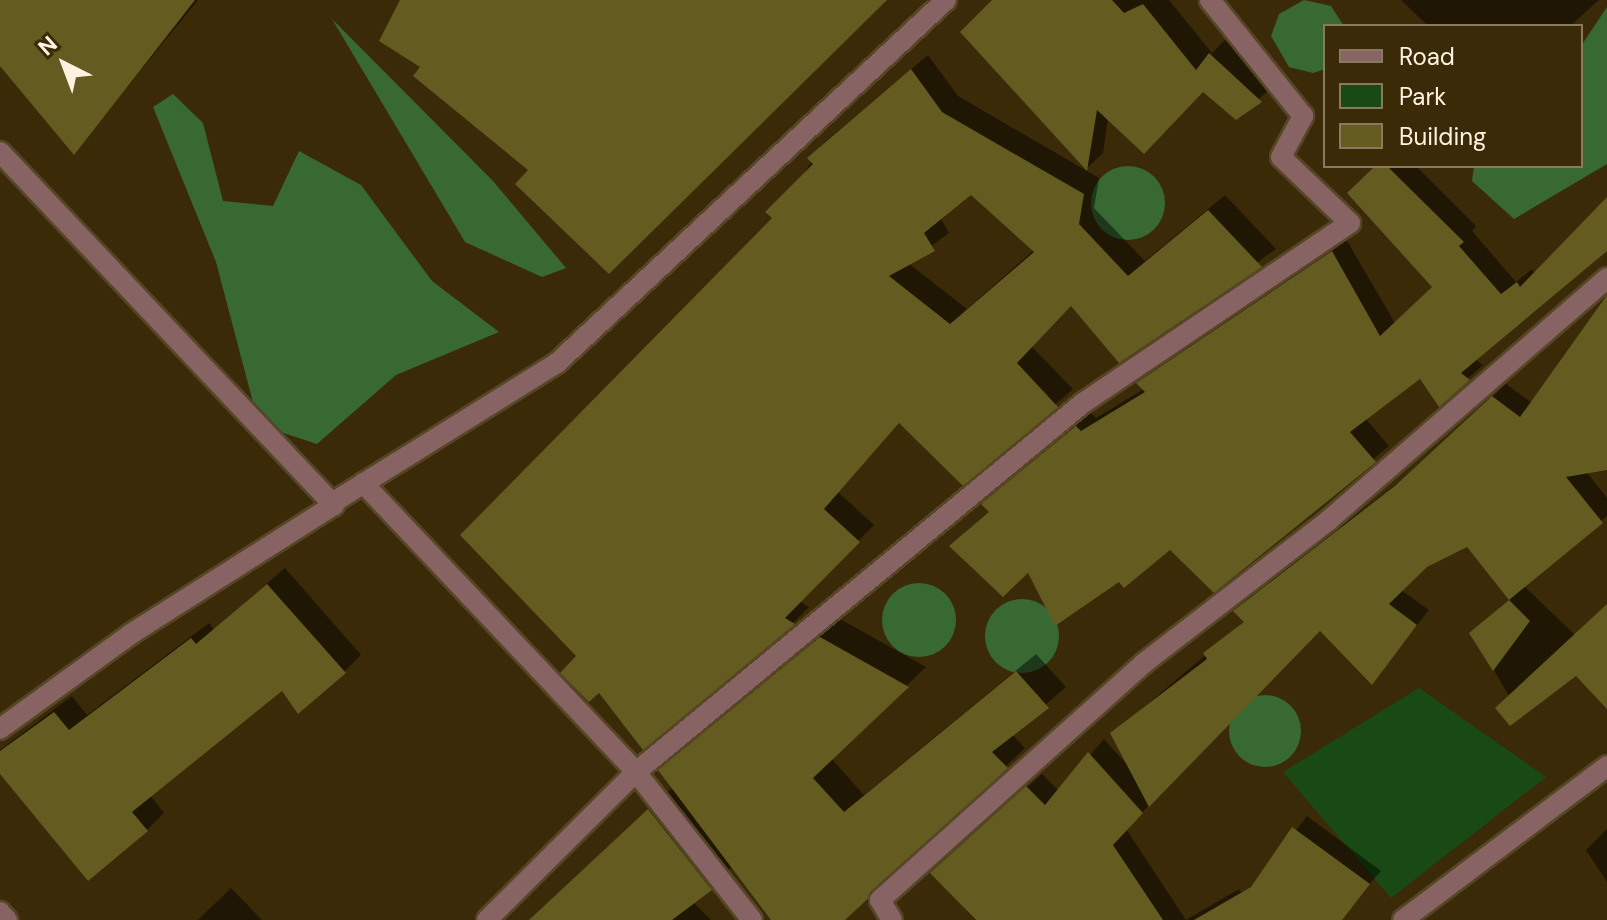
<!DOCTYPE html>
<html>
<head>
<meta charset="utf-8">
<style>
  body { margin:0 }
  #map { position:relative; width:1607px; height:920px; overflow:hidden; background:#3b2a08; font-family:"DM Sans",sans-serif }
  div>[style] { position:absolute }
  .green>* { inset:0; background:#194a15 }
  .forest>* { inset:0; background:#386933 }
  .round { border-radius:50% }
  .shadow>* { inset:0; background:#0007 }
  .building>* { inset:0; background:#635b20 }
  .roads { filter:drop-shadow(2px 0 #564626) drop-shadow(-2px 0 #564626) drop-shadow(0 2px #564626) drop-shadow(0 -2px #564626) }
  .minor>* { height:20px; margin:-10px; padding:0 10px; transform-origin:10px; border-radius:10px; background:#876463 }
  span { translate:-50% -50%; white-space:nowrap; text-align:center; line-height:1.15; -webkit-text-stroke:6px #3b2a08; paint-order:stroke }
  .legend { position:absolute; left:1323px; top:24px; width:260px; height:144px; box-sizing:border-box; background:#3b2a08; border:2px solid #897a5e; margin:0; padding:10px 14px; list-style:none; font-size:24px; color:#fdf3e0 }
  .legend li { display:flex; align-items:center; gap:16px; height:40px }
  .legend b { width:40px; border:2px solid #897a5e }
  .north { position:absolute; left:24px; top:24px; width:80px; height:80px; -webkit-text-stroke:6px #3b2a08; paint-order:stroke; rotate:318deg; font-size:22px; font-weight:700; line-height:32px; text-align:center; color:#fdf3e0 }
  .north::after { content:''; display:block; margin:auto; width:28px; height:36px; background:#fdf3e0; clip-path:polygon(50% 0,100% 100%,50% 72%,0 100%) }
</style>
</head>
<body>
<div id="map">
  <div class="green">
    <i style="clip-path:polygon(1419px 688px,1546px 777px,1391px 898px,1283px 772px)"></i>
  </div>
  <div class="forest">
    <i style="clip-path:polygon(1304px 0,1331px 6px,1344px 26px,1325px 26px,1325px 69px,1313px 73px,1289px 67px,1271px 36px,1279px 14px)"></i>
    <i style="clip-path:polygon(1607px 7px,1607px 164px,1514px 219px,1472px 181px,1474px 166px,1581px 166px,1581px 46px)"></i>
    <i style="clip-path:polygon(332px 19px,493px 181px,566px 268px,542px 277px,465px 242px)"></i>
    <i style="clip-path:polygon(173px 94px,203px 123px,223px 201px,273px 206px,299px 151px,361px 185px,432px 281px,499px 332px,396px 375px,317px 444px,259px 425px,216px 262px,153px 107px)"></i>
    <i class="round" style="left:1091px;top:166px;width:74px;height:74px"></i>
    <i class="round" style="left:882px;top:583px;width:74px;height:74px"></i>
    <i class="round" style="left:985px;top:599px;width:74px;height:74px"></i>
    <i class="round" style="left:1229px;top:695px;width:72px;height:72px"></i>
  </div>
  <div class="shadow">
    <i style="clip-path:polygon(0 0,198px 0,74px 152px,0 62px)"></i>
    <i style="clip-path:polygon(995px 0,1169px 0,1212px 53px,1227px 38px,1276px 84px,1236px 118px,1204px 90px,1108px 118px,1103px 153px,1087px 168px)"></i>
    <i style="clip-path:polygon(1401px 0,1599px 0,1570px 26px,1428px 26px)"></i>
    <i style="clip-path:polygon(evenodd,928px 55px,958px 96px,1099px 178px,1094px 208px,1145px 261px,1225px 195px,1276px 249px,1120px 360px,1071px 304px,1031px 346px,1073px 389px,963px 483px,900px 421px,838px 492px,874px 525px,799px 601px,809px 607px,794px 622px,643px 747px,579px 656px,774px 218px,825px 142px,928px 55px,971px 192px,1034px 250px,967px 309px,908px 263px,949px 233px,940px 217px,971px 192px)"></i>
    <i style="clip-path:polygon(1377px 166px,1416px 166px,1476px 226px,1472px 231px,1516px 282px,1532px 269px,1535px 274px,1607px 203px,1607px 249px,1475px 359px,1483px 365px,1439px 404px,1420px 377px,1365px 418px,1389px 446px,1214px 590px,1170px 547px,1120px 580px,1028px 570px,984px 504px,1091px 413px,1096px 418px,1144px 389px,1139px 383px,1153px 369px,1346px 239px,1395px 323px,1434px 287px)"></i>
    <i style="clip-path:polygon(1607px 303px,1607px 467px,1586px 471px,1607px 498px,1607px 516px,1524px 586px,1575px 635px,1607px 606px,1607px 705px,1576px 673px,1509px 696px,1472px 633px,1510px 599px,1468px 545px,1426px 565px,1401px 590px,1429px 610px,1372px 682px,1320px 629px,1126px 829px,1186px 920px,1239px 889px,1257px 920px,975px 920px,933px 873px,947px 859px,1042px 774px,1059px 791px,1104px 739px,1129px 767px,1113px 733px,1246px 621px,1236px 611px,1249px 597px,1412px 472px,1506px 384px,1532px 403px)"></i>
    <i style="clip-path:polygon(285px 568px,361px 655px,344px 672px,282px 688px,150px 795px,164px 813px,147px 830px,0 771px,0 750px,72px 696px,87px 715px,209px 623px,214px 629px)"></i>
    <i style="clip-path:polygon(840px 619px,926px 667px,831px 758px,864px 795px,1036px 654px,1066px 687px,1012px 734px,1025px 748px,844px 920px,774px 920px,732px 867px,693px 902px,711px 920px,530px 920px,673px 787px,661px 771px,680px 752px)"></i>
    <i style="clip-path:polygon(1307px 816px,1381px 871px,1338px 920px,1299px 920px,1261px 877px)"></i>
    <i style="clip-path:polygon(1607px 829px,1607px 882px,1586px 850px)"></i>
    <i style="clip-path:polygon(231px 888px,262px 920px,198px 920px)"></i>
  </div>
  <div class="building">
    <i style="clip-path:polygon(0 0,195px 0,74px 155px,0 66px)"></i>
    <i style="clip-path:polygon(400px 0,887px 0,609px 274px,515px 184px,528px 170px,413px 76px,420px 67px,379px 41px)"></i>
    <i style="clip-path:polygon(992px 0,1112px 0,1124px 13px,1143px 4px,1196px 70px,1209px 53px,1262px 102px,1236px 120px,1203px 92px,1144px 154px,1097px 110px,1087px 171px,960px 32px)"></i>
    <i style="clip-path:polygon(evenodd,911px 69px,942px 112px,1084px 194px,1079px 224px,1128px 276px,1208px 210px,1262px 267px,1119px 363px,1071px 306px,1017px 363px,1058px 407px,963px 486px,899px 423px,824px 509px,860px 542px,785px 618px,795px 624px,643px 750px,599px 693px,589px 702px,560px 673px,576px 656px,460px 535px,772px 218px,765px 212px,813px 164px,807px 158px,911px 69px,971px 195px,1034px 252px,950px 324px,889px 276px,935px 251px,924px 233px,971px 195px)"></i>
    <i style="clip-path:polygon(1375px 166px,1387px 166px,1464px 242px,1459px 246px,1501px 294px,1517px 282px,1520px 287px,1607px 197px,1607px 251px,1461px 373px,1470px 380px,1439px 407px,1420px 379px,1350px 432px,1376px 462px,1214px 593px,1170px 550px,1124px 588px,1119px 582px,1055px 626px,1028px 573px,1003px 597px,949px 546px,989px 512px,981px 504px,1076px 426px,1081px 431px,1145px 392px,1136px 383px,1332px 251px,1380px 336px,1432px 287px,1347px 193px)"></i>
    <i style="clip-path:polygon(1607px 295px,1607px 470px,1566px 477px,1603px 523px,1509px 600px,1467px 547px,1427px 567px,1389px 604px,1417px 625px,1372px 685px,1320px 631px,1149px 807px,1110px 733px,1207px 659px,1203px 653px,1244px 622px,1233px 611px,1396px 485px,1492px 396px,1520px 417px)"></i>
    <i style="clip-path:polygon(267px 584px,346px 673px,298px 714px,282px 691px,132px 812px,148px 831px,88px 881px,0 774px,0 751px,54px 712px,69px 730px,191px 638px,196px 644px)"></i>
    <i style="clip-path:polygon(1509px 600px,1530px 621px,1493px 671px,1469px 633px)"></i>
    <i style="clip-path:polygon(1607px 604px,1607px 709px,1576px 676px,1510px 726px,1495px 708px)"></i>
    <i style="clip-path:polygon(820px 637px,909px 687px,813px 778px,844px 812px,1016px 671px,1049px 708px,992px 752px,1008px 768px,845px 920px,771px 920px,658px 770px)"></i>
    <i style="clip-path:polygon(1088px 752px,1143px 813px,1113px 845px,1163px 920px,976px 920px,930px 873px,1026px 786px,1045px 805px)"></i>
    <i style="clip-path:polygon(648px 809px,712px 890px,672px 920px,529px 920px)"></i>
    <i style="clip-path:polygon(1292px 827px,1370px 884px,1342px 920px,1194px 920px,1251px 887px)"></i>
  </div>
  <div class="roads">
    <div class="minor">
      <i style="left:0;top:152px;width:486px;rotate:46.6deg"></i>
      <i style="left:334px;top:505px;width:241px;rotate:147.6deg"></i>
      <i style="left:131px;top:634px;width:162px;rotate:144.1deg"></i>
      <i style="left:363px;top:483px;width:398px;rotate:46.6deg"></i>
      <i style="left:636px;top:772px;width:210px;rotate:135.2deg"></i>
      <i style="left:332px;top:503px;width:265px;rotate:-31.9deg"></i>
      <i style="left:557px;top:363px;width:532px;rotate:-43.02deg"></i>
      <i style="left:0;top:912px;width:11px;rotate:49deg"></i>
      <i style="left:752px;top:920px;width:188px;rotate:-128.1deg"></i>
      <i style="left:636px;top:772px;width:580px;rotate:-39.54deg"></i>
      <i style="left:1083px;top:403px;width:322px;rotate:-34deg"></i>
      <i style="left:1350px;top:223px;width:95px;rotate:-136.3deg"></i>
      <i style="left:1281px;top:157px;width:47px;rotate:-61.8deg"></i>
      <i style="left:1303px;top:116px;width:149px;rotate:-128.7deg"></i>
      <i style="left:892px;top:920px;width:23px;rotate:-121deg"></i>
      <i style="left:880px;top:900px;width:355px;rotate:-41.9deg"></i>
      <i style="left:1144px;top:663px;width:234px;rotate:-37.7deg"></i>
      <i style="left:1329px;top:520px;width:369px;rotate:-41deg"></i>
      <i style="left:1403px;top:920px;width:256px;rotate:-37deg"></i>
    </div>
  </div>
  <ul class="legend">
  <li><b style="height:10px;background:#876463"></b>Road</li>
  <li><b style="height:22px;background:#194a15"></b>Park</li>
  <li><b style="height:22px;background:#635b20"></b>Building</li>
  </ul>
  <div class="north">N</div>
</div>
</body>
</html>
